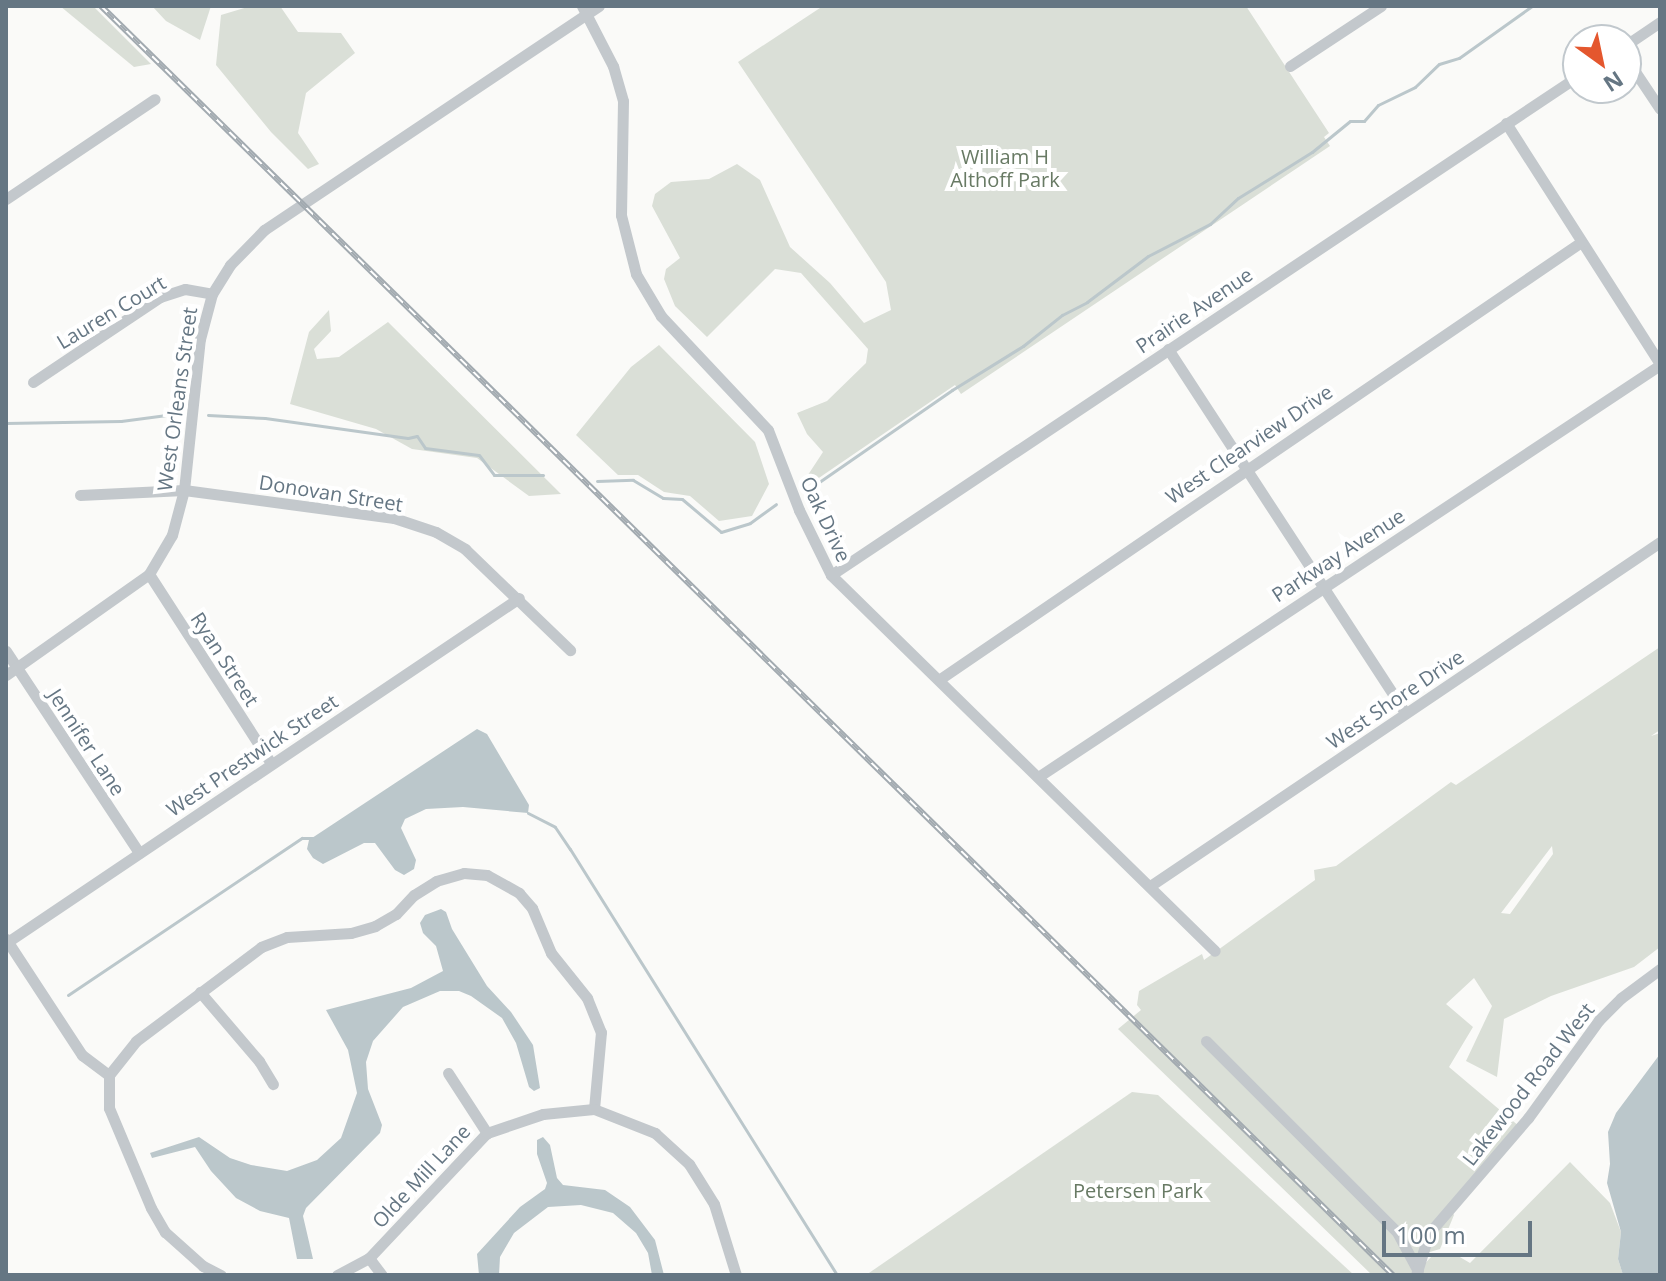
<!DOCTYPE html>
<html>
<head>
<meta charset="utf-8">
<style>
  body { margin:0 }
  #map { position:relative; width:1666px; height:1281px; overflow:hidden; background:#fafaf8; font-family:"Open Sans",sans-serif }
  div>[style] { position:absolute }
  .green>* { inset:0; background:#dadfd7 }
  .water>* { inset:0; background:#bbc7cb }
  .stream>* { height:3px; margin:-1.5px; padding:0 1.5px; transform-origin:1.5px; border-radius:1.5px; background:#bbc7cb }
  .minor>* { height:11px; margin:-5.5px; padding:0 5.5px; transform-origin:5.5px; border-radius:5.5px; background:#c3c8cc }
  .rail>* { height:6px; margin-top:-3px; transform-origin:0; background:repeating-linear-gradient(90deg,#fff 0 9px,#a2aab0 0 18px); box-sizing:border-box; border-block:2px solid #a2aab0 }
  span { translate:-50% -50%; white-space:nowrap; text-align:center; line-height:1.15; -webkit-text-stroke:8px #fff; paint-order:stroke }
  .park-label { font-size:20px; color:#687a64 }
  .street-label { font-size:20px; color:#657683 }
  .frame { position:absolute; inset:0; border:8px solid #657683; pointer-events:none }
  .north { position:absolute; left:1562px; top:24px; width:80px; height:80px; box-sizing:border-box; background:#fff; border:2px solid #c1c8cd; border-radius:50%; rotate:147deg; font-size:22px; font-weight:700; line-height:32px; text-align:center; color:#657683 }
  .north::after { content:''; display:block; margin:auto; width:28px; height:36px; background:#e4572e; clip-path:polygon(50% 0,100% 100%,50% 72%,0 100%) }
  .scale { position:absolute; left:1382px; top:1221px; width:150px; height:36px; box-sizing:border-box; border:4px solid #657683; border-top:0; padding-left:10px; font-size:24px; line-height:28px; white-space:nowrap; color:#657683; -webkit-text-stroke:6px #fff; paint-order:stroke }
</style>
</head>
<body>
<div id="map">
  <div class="green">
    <i style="clip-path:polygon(60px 6px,93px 6px,151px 64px,134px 67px)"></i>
    <i style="clip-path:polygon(152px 6px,211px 6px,200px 40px,166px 21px)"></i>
    <i style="clip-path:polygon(251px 6px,280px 6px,298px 32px,341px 33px,355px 53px,306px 93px,298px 133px,319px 164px,308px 169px,271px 132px,216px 65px,221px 15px)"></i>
    <i style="clip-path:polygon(823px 6px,1246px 6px,1329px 133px,1324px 137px,1330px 146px,961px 394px,955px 385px,810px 484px,804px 481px,823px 452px,807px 434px,797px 413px,827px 401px,866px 363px,868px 349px,801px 273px,775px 269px,707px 337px,675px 306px,664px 279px,666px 269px,680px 258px,652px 206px,655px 194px,671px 182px,709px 179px,737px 164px,760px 180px,790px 247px,830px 283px,864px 323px,891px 310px,886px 282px,738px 62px)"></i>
    <i style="clip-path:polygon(329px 310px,331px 331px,314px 349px,317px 359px,339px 357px,388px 322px,561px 494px,529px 496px,477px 458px,412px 449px,376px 429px,290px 404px,309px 332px)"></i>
    <i style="clip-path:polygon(659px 345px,755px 442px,769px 484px,752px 516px,719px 521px,690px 496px,664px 492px,638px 475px,618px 475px,576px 435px,631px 367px)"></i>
    <i style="clip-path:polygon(evenodd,1660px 647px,1660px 730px,1651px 736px,1660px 733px,1660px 947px,1634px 967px,1551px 996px,1504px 1019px,1497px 1077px,1466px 1061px,1492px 1006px,1474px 978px,1446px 1004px,1473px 1027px,1449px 1067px,1520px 1127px,1450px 1208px,1454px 1215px,1440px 1249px,1423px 1254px,1420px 1269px,1431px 1257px,1453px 1253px,1470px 1263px,1570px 1162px,1610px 1203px,1621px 1232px,1618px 1259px,1623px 1275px,1372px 1275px,1118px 1029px,1141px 1010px,1137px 1005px,1139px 991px,1202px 954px,1204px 960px,1315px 880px,1314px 870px,1336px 866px,1451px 782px,1456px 785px,1660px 647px,1552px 846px,1553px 854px,1510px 914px,1501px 913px,1552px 846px)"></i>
    <i style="clip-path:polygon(1132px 1092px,1158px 1095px,1354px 1275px,866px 1275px)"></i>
  </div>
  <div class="water">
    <i style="clip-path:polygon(477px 729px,487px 734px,529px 805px,528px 813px,463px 807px,426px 809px,405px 819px,401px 828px,416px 860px,414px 869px,404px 875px,395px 870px,375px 843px,364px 843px,323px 864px,313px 858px,307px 849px,309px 840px)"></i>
    <i style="clip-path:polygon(441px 909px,446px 912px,452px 929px,487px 986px,511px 1012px,533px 1045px,540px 1088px,534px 1091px,529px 1087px,516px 1043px,502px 1018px,471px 996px,459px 991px,440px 991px,403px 1007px,373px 1041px,366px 1062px,368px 1089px,382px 1125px,380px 1133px,306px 1208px,303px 1216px,313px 1259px,297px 1259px,289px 1218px,260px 1211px,236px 1198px,211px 1171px,195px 1147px,152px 1158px,150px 1153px,199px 1137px,230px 1158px,251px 1165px,287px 1171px,317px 1160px,341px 1138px,357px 1093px,348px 1050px,326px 1010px,411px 988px,443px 971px,436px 946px,423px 933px,420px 923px,425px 915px)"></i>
    <i style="clip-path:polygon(1660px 1054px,1660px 1275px,1623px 1275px,1618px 1259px,1621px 1232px,1607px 1183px,1610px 1164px,1608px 1132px,1616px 1113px)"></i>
    <i style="clip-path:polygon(543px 1137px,550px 1145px,557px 1178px,563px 1185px,605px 1190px,630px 1207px,655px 1240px,664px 1275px,652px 1275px,648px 1253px,636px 1233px,613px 1213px,581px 1205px,548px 1207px,514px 1233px,500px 1257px,499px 1275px,479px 1275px,477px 1254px,520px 1207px,545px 1189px,547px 1183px,537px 1154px,537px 1140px)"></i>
  </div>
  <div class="stream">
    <i style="left:208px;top:415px;width:57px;rotate:3deg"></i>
    <i style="left:265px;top:418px;width:144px;rotate:8deg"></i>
    <i style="left:408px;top:438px;width:9px;rotate:-13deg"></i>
    <i style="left:417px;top:436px;width:14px;rotate:56deg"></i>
    <i style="left:425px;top:448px;width:54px;rotate:7.4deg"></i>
    <i style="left:479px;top:455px;width:25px;rotate:53deg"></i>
    <i style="left:494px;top:475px;width:49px"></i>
    <i style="left:6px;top:423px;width:115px;rotate:-1deg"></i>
    <i style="left:121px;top:421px;width:61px;rotate:-7.6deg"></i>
    <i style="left:597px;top:481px;width:36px;rotate:-2deg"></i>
    <i style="left:633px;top:480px;width:35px;rotate:31deg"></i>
    <i style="left:663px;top:498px;width:19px;rotate:3deg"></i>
    <i style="left:682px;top:499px;width:51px;rotate:40.2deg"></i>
    <i style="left:721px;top:532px;width:30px;rotate:-17deg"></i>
    <i style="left:750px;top:523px;width:32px;rotate:-36deg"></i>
    <i style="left:809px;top:489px;width:174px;rotate:-34.7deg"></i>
    <i style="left:952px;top:390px;width:84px;rotate:-31.8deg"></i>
    <i style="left:1023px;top:346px;width:50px;rotate:-38.5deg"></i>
    <i style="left:1062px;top:315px;width:28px;rotate:-27deg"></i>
    <i style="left:1087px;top:302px;width:76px;rotate:-37deg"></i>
    <i style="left:1148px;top:256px;width:70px;rotate:-27.3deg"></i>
    <i style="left:1210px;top:224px;width:38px;rotate:-43deg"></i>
    <i style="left:1238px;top:198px;width:87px;rotate:-31.9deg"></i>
    <i style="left:1312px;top:152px;width:49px;rotate:-39.2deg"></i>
    <i style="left:1350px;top:121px;width:14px"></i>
    <i style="left:1364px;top:121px;width:21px;rotate:-49deg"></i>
    <i style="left:1378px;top:105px;width:41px;rotate:-25.9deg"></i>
    <i style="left:1415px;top:87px;width:33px;rotate:-44deg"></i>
    <i style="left:1439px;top:64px;width:21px;rotate:-17deg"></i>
    <i style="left:1459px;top:58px;width:90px;rotate:-35.5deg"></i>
    <i style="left:528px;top:813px;width:30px;rotate:27deg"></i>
    <i style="left:555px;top:827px;width:27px;rotate:56deg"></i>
    <i style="left:570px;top:849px;width:503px;rotate:57.92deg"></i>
    <i style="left:68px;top:995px;width:282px;rotate:-33.9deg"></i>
    <i style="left:302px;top:838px;width:11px"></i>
  </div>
  <div class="minor">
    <i style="left:582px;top:6px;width:68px;rotate:62.7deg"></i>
    <i style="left:613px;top:66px;width:36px;rotate:74deg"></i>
    <i style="left:623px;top:101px;width:114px;rotate:91deg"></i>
    <i style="left:621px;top:215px;width:61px;rotate:75.7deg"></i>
    <i style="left:636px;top:274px;width:49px;rotate:59.2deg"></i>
    <i style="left:661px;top:316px;width:156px;rotate:46.8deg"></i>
    <i style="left:768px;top:430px;width:86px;rotate:68.8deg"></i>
    <i style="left:799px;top:510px;width:72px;rotate:63.8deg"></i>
    <i style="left:831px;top:575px;width:537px;rotate:44.4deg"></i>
    <i style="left:1626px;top:45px;width:41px;rotate:-34.1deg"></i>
    <i style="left:1626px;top:58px;width:61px;rotate:56.3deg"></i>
    <i style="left:1290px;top:66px;width:109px;rotate:-33.4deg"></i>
    <i style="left:1506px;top:123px;width:286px;rotate:57.4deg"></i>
    <i style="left:6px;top:199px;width:179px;rotate:-33.9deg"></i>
    <i style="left:1168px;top:349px;width:434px;rotate:56.9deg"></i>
    <i style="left:33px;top:382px;width:153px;rotate:-33.8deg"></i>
    <i style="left:160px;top:297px;width:26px;rotate:-18deg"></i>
    <i style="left:185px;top:289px;width:27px;rotate:10deg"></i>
    <i style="left:80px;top:495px;width:104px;rotate:-2.8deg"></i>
    <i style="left:184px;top:490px;width:212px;rotate:7.6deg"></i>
    <i style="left:394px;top:518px;width:44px;rotate:18.4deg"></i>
    <i style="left:436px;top:532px;width:34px;rotate:30deg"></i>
    <i style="left:465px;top:549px;width:146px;rotate:43.9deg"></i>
    <i style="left:149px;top:574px;width:225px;rotate:57.2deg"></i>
    <i style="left:831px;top:575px;width:898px;rotate:-33.74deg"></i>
    <i style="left:6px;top:651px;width:242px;rotate:56.6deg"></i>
    <i style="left:6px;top:675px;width:175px;rotate:-35.2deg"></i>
    <i style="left:149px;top:574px;width:45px;rotate:-59.5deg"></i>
    <i style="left:172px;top:535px;width:47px;rotate:-75.1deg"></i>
    <i style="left:184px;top:490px;width:152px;rotate:-84deg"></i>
    <i style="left:200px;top:339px;width:47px;rotate:-75.1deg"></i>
    <i style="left:212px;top:294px;width:34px;rotate:-58deg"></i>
    <i style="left:230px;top:265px;width:49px;rotate:-45.8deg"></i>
    <i style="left:264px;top:230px;width:403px;rotate:-33.8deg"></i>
    <i style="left:940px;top:679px;width:776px;rotate:-34.28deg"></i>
    <i style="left:1038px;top:777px;width:746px;rotate:-33.52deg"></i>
    <i style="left:1150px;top:886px;width:615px;rotate:-34deg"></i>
    <i style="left:6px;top:939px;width:139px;rotate:56.8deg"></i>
    <i style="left:82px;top:1055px;width:34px;rotate:37deg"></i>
    <i style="left:6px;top:943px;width:618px;rotate:-33.92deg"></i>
    <i style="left:200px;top:992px;width:91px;rotate:49.5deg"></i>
    <i style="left:259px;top:1061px;width:27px;rotate:59deg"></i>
    <i style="left:1206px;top:1041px;width:270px;rotate:45deg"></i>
    <i style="left:1397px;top:1232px;width:44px;rotate:61.7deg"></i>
    <i style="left:448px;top:1073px;width:72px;rotate:57deg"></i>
    <i style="left:109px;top:1075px;width:43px;rotate:-51.5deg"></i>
    <i style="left:136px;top:1041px;width:156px;rotate:-36.9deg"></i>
    <i style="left:261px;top:947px;width:28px;rotate:-21deg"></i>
    <i style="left:287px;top:937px;width:64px;rotate:-3.6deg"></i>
    <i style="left:351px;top:933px;width:25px;rotate:-16deg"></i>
    <i style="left:375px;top:926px;width:24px;rotate:-30deg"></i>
    <i style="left:396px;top:914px;width:26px;rotate:-47deg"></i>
    <i style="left:414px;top:895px;width:26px;rotate:-32deg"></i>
    <i style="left:436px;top:881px;width:29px;rotate:-16deg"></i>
    <i style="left:464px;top:873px;width:23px;rotate:5deg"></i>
    <i style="left:487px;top:875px;width:37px;rotate:29deg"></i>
    <i style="left:519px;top:893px;width:20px;rotate:49deg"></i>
    <i style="left:532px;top:908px;width:49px;rotate:67.1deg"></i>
    <i style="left:551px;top:953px;width:58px;rotate:51.3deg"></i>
    <i style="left:587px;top:998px;width:37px;rotate:68deg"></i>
    <i style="left:601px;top:1032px;width:77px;rotate:95.2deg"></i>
    <i style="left:109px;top:1075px;width:33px;rotate:90deg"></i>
    <i style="left:109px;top:1108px;width:108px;rotate:67.2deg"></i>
    <i style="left:151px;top:1208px;width:28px;rotate:60deg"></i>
    <i style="left:165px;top:1232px;width:51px;rotate:41.8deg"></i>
    <i style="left:203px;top:1266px;width:20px;rotate:27deg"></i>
    <i style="left:369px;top:1258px;width:21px;rotate:53deg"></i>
    <i style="left:337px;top:1275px;width:36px;rotate:-28deg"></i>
    <i style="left:369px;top:1258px;width:172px;rotate:-46.7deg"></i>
    <i style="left:487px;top:1133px;width:59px;rotate:-18.7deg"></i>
    <i style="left:543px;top:1114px;width:51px;rotate:-5.6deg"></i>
    <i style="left:594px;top:1109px;width:66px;rotate:21.5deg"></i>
    <i style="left:655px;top:1133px;width:46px;rotate:42.4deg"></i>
    <i style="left:689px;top:1164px;width:47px;rotate:58deg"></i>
    <i style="left:714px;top:1204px;width:74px;rotate:72.8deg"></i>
    <i style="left:1416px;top:1275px;width:44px;rotate:-72.8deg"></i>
    <i style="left:1429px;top:1233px;width:152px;rotate:-49.3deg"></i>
    <i style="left:1528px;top:1118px;width:121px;rotate:-54.1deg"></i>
    <i style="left:1599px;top:1020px;width:31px;rotate:-45deg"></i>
    <i style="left:1621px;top:998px;width:49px;rotate:-36.6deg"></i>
  </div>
  <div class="rail">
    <i style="left:101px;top:6px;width:1811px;rotate:44.49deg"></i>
  </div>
  <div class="park-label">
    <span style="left:1005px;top:168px">William H<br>Althoff Park</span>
    <span style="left:1138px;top:1190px">Petersen Park</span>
  </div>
  <div class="street-label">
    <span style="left:1194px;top:310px;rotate:-34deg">Prairie Avenue</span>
    <span style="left:111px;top:312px;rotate:-31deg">Lauren Court</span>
    <span style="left:177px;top:399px;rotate:-82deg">West Orleans Street</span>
    <span style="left:1249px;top:444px;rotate:-34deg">West Clearview Drive</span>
    <span style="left:331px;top:493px;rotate:9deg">Donovan Street</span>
    <span style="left:826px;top:519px;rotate:65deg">Oak Drive</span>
    <span style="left:1338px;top:555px;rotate:-33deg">Parkway Avenue</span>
    <span style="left:225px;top:659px;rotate:57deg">Ryan Street</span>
    <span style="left:1395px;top:699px;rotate:-34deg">West Shore Drive</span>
    <span style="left:87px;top:742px;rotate:57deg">Jennifer Lane</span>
    <span style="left:252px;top:755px;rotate:-34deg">West Prestwick Street</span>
    <span style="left:1528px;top:1084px;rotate:-52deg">Lakewood Road West</span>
    <span style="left:421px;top:1176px;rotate:-47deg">Olde Mill Lane</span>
  </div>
  <div class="frame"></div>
  <div class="north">N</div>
  <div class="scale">100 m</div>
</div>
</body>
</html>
